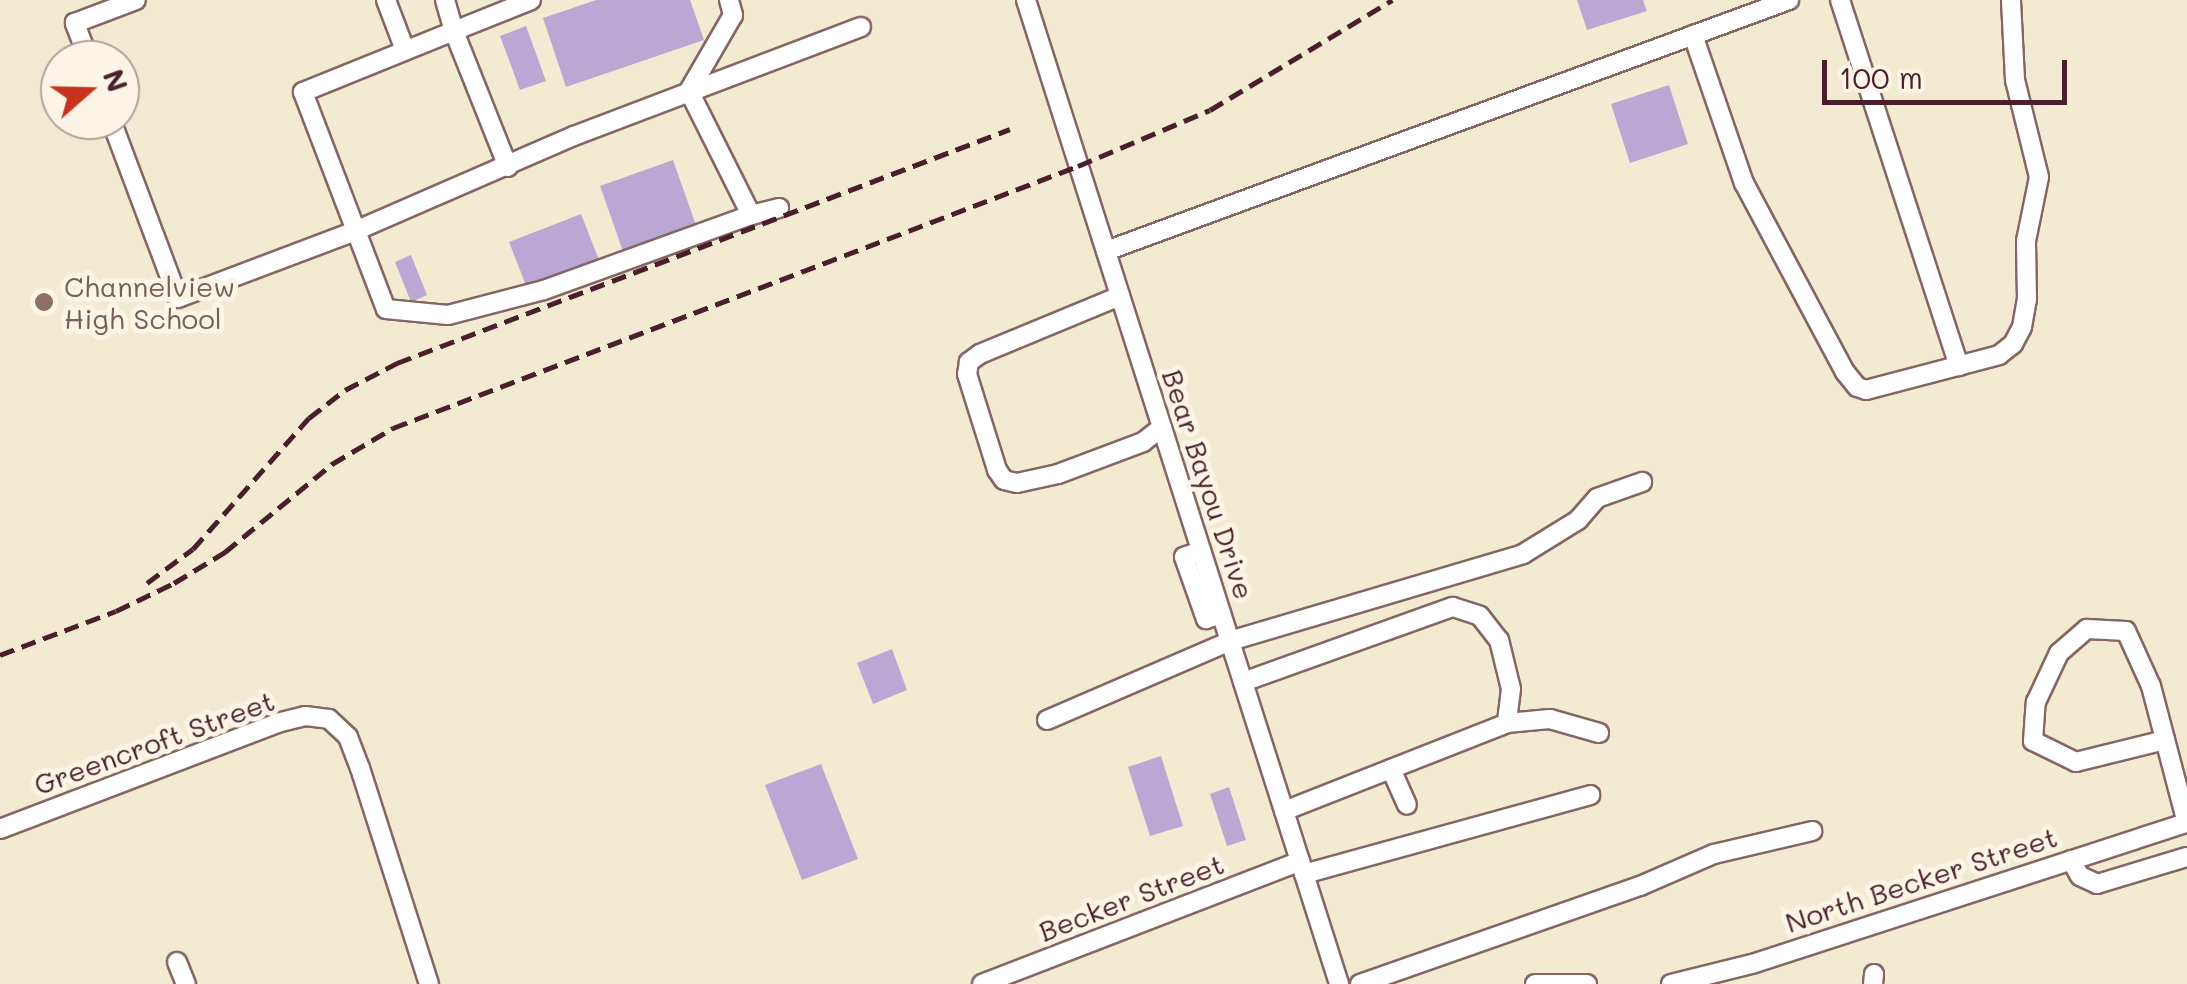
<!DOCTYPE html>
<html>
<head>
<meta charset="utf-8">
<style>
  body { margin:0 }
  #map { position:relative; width:2187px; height:984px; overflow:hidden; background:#f3ebd1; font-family:Mali,sans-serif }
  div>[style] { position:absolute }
  .building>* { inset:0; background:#bba7d4 }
  .roads { filter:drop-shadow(2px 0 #856665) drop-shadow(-2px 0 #856665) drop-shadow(0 2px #856665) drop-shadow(0 -2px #856665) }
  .minor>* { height:18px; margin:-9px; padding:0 9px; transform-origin:9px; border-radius:9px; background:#fff }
  .rail>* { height:5px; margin-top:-2.5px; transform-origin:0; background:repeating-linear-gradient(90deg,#4a1f2b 0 15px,transparent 0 23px) }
  .dots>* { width:28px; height:28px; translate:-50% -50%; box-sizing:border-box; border:5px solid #fcf5e5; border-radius:50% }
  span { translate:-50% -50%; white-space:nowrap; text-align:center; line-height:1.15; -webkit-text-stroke:10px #fcf5e5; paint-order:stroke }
  .education-label { font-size:28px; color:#785e54 }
  .left { translate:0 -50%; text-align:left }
  .street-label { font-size:28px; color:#4a1f2b }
  .north { position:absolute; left:40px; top:40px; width:100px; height:100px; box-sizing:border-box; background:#fcf5e5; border:2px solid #b59f9b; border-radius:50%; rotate:70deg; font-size:28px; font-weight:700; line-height:40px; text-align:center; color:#4a1f2b }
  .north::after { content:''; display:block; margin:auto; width:35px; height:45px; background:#c8321e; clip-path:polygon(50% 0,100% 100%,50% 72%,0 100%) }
  .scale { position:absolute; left:1822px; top:60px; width:245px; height:45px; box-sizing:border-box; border:5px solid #4a1f2b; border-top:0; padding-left:12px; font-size:30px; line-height:35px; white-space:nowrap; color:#4a1f2b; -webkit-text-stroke:8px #fcf5e5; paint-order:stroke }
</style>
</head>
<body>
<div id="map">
  <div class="building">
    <i style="clip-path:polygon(596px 0,690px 0,704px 40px,566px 87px,543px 18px)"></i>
    <i style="clip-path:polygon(1577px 0,1643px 0,1647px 11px,1587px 30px)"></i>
    <i style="clip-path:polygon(526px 26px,546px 81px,520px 90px,500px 36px)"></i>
    <i style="clip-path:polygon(1669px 85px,1688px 144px,1630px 163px,1611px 104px)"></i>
    <i style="clip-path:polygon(673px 160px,697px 228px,624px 254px,600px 186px)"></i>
    <i style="clip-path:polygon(581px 214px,601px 265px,529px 293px,509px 242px)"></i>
    <i style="clip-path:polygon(411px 255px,427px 295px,411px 302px,395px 262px)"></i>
    <i style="clip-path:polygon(892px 649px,907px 690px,873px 704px,857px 663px)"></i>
    <i style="clip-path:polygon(1161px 756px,1183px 826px,1150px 836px,1128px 767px)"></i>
    <i style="clip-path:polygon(821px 764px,858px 859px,802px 880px,765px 785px)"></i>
    <i style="clip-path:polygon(1229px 787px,1246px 840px,1227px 846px,1210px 794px)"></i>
  </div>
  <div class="roads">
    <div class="minor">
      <i style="left:386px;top:0;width:53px;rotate:69.2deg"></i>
      <i style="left:445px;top:0;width:32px;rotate:74deg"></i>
      <i style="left:454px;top:31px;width:163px;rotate:158deg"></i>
      <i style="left:303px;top:92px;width:232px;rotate:69.1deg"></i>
      <i style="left:386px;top:309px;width:62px;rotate:5.5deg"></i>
      <i style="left:448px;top:315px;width:99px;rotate:-14.6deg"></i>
      <i style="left:544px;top:290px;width:220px;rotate:-19.9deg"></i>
      <i style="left:729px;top:0;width:16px;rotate:75deg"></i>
      <i style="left:733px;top:15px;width:88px;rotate:120.1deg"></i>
      <i style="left:689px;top:91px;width:139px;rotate:63.4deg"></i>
      <i style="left:751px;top:215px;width:29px;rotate:-14deg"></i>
      <i style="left:1026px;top:0;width:1033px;rotate:72.35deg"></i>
      <i style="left:1840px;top:0;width:385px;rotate:72deg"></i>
      <i style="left:1693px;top:35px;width:157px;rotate:71deg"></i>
      <i style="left:1744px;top:183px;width:214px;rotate:61.9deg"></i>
      <i style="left:1845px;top:372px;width:19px;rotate:51deg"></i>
      <i style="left:1857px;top:387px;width:9px;rotate:18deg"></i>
      <i style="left:1866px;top:390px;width:138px;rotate:-14.7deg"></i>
      <i style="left:1999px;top:355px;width:18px;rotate:-38deg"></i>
      <i style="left:2013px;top:344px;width:19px;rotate:-62deg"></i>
      <i style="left:2022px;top:327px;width:27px;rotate:-80deg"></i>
      <i style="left:2027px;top:300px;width:59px;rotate:-91deg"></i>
      <i style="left:2026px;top:241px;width:65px;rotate:-78.5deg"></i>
      <i style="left:2039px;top:177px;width:100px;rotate:-103.9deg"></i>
      <i style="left:2015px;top:80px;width:80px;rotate:-92.9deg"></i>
      <i style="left:89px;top:60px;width:40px;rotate:-111deg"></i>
      <i style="left:75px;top:23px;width:65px;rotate:-20.7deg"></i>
      <i style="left:111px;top:120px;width:190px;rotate:69.4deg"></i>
      <i style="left:178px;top:298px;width:187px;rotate:-20.7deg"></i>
      <i style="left:353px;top:232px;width:241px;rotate:-23.5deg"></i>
      <i style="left:574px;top:136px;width:307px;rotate:-20.8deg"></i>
      <i style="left:508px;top:167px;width:146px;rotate:-111.7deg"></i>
      <i style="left:454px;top:31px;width:83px;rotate:-21.9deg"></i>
      <i style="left:1106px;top:251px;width:728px;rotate:-20.18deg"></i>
      <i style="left:1120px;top:296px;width:152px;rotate:157.5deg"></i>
      <i style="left:980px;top:354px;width:14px;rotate:144deg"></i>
      <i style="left:969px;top:362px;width:12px;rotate:99deg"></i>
      <i style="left:967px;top:374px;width:101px;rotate:72.6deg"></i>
      <i style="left:997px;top:470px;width:12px;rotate:55deg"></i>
      <i style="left:1004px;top:480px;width:13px;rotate:13deg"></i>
      <i style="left:1017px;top:483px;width:42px;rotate:-12.4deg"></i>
      <i style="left:1058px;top:474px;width:91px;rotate:-20.6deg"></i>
      <i style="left:1143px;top:442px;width:24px;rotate:-38deg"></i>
      <i style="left:1201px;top:551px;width:18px;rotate:161deg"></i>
      <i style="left:1184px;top:557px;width:66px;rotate:70.5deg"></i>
      <i style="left:1206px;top:619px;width:16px;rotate:-18deg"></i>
      <i style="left:1243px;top:682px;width:223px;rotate:-19.7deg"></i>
      <i style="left:1453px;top:607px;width:28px;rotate:18deg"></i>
      <i style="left:1480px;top:616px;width:31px;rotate:52deg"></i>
      <i style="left:1499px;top:640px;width:50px;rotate:76.2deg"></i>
      <i style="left:1511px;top:689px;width:34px;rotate:97deg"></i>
      <i style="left:1047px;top:720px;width:199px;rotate:-23.3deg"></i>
      <i style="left:1230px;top:641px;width:306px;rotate:-16.5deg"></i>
      <i style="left:1523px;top:554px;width:65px;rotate:-31.7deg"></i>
      <i style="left:1578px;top:520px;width:29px;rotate:-49deg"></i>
      <i style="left:1597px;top:498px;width:48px;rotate:-19.6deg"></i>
      <i style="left:2165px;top:740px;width:92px;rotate:166.1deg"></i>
      <i style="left:2076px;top:762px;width:48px;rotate:-154deg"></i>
      <i style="left:2033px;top:741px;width:39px;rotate:-86deg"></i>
      <i style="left:2036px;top:702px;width:54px;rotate:-64.9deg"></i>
      <i style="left:2059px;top:653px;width:37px;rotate:-41deg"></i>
      <i style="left:2087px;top:629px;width:39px;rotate:3deg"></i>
      <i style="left:2126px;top:631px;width:60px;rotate:65.6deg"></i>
      <i style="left:2151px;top:686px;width:142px;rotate:75.3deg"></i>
      <i style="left:1391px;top:769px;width:39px;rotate:66deg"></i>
      <i style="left:1284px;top:811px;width:240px;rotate:-21.5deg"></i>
      <i style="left:1507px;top:723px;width:43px;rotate:-5.3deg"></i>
      <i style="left:1550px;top:719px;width:51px;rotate:15.9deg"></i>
      <i style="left:0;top:829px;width:297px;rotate:-20.9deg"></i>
      <i style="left:277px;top:723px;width:29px;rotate:-14deg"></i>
      <i style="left:305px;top:716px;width:24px;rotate:7deg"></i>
      <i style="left:329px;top:719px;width:26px;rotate:43deg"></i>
      <i style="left:348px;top:737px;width:33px;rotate:69deg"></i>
      <i style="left:360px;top:768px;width:227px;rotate:72.3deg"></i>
      <i style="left:2071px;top:860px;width:18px;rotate:61deg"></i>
      <i style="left:2080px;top:876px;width:19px;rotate:25deg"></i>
      <i style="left:2097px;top:884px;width:94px;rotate:-16.7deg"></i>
      <i style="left:1304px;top:874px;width:297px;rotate:-15.4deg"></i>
      <i style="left:177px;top:962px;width:24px;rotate:68deg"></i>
      <i style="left:982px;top:984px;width:341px;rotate:-21.1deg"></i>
      <i style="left:1360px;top:984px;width:297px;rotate:-19.3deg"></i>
      <i style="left:1640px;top:886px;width:81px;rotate:-23.4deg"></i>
      <i style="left:1714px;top:854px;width:101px;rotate:-13.2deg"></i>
      <i style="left:1535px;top:984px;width:52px"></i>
      <i style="left:1671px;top:984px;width:83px;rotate:-13.9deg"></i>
      <i style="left:1752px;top:964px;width:457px;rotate:-18deg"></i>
      <i style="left:1873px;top:984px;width:10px;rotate:-84deg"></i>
    </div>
  </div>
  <div class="rail">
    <i style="left:147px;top:583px;width:57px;rotate:-36.5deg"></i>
    <i style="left:193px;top:549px;width:175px;rotate:-48.5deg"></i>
    <i style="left:309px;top:418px;width:46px;rotate:-37.9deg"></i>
    <i style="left:345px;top:390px;width:59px;rotate:-27.4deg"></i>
    <i style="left:397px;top:363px;width:656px;rotate:-20.89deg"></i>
    <i style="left:0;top:655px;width:124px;rotate:-20.8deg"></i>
    <i style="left:116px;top:611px;width:64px;rotate:-25.8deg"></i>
    <i style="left:174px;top:583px;width:60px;rotate:-31.3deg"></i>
    <i style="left:225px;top:552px;width:139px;rotate:-39.4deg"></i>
    <i style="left:332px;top:464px;width:71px;rotate:-30.5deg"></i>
    <i style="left:393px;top:428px;width:733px;rotate:-20.93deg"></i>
    <i style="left:1078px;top:166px;width:143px;rotate:-23deg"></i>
    <i style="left:1210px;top:110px;width:213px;rotate:-31.1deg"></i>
  </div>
  <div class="dots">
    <i style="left:44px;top:302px;background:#8d6e63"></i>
  </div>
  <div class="education-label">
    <span class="left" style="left:64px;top:302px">Channelview<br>High School</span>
  </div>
  <div class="street-label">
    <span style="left:1209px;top:484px;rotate:72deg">Bear Bayou Drive</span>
    <span style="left:154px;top:742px;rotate:-20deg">Greencroft Street</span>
    <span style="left:1921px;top:879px;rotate:-18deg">North Becker Street</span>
    <span style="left:1131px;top:897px;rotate:-21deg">Becker Street</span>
  </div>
  <div class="north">N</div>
  <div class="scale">100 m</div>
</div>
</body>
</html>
